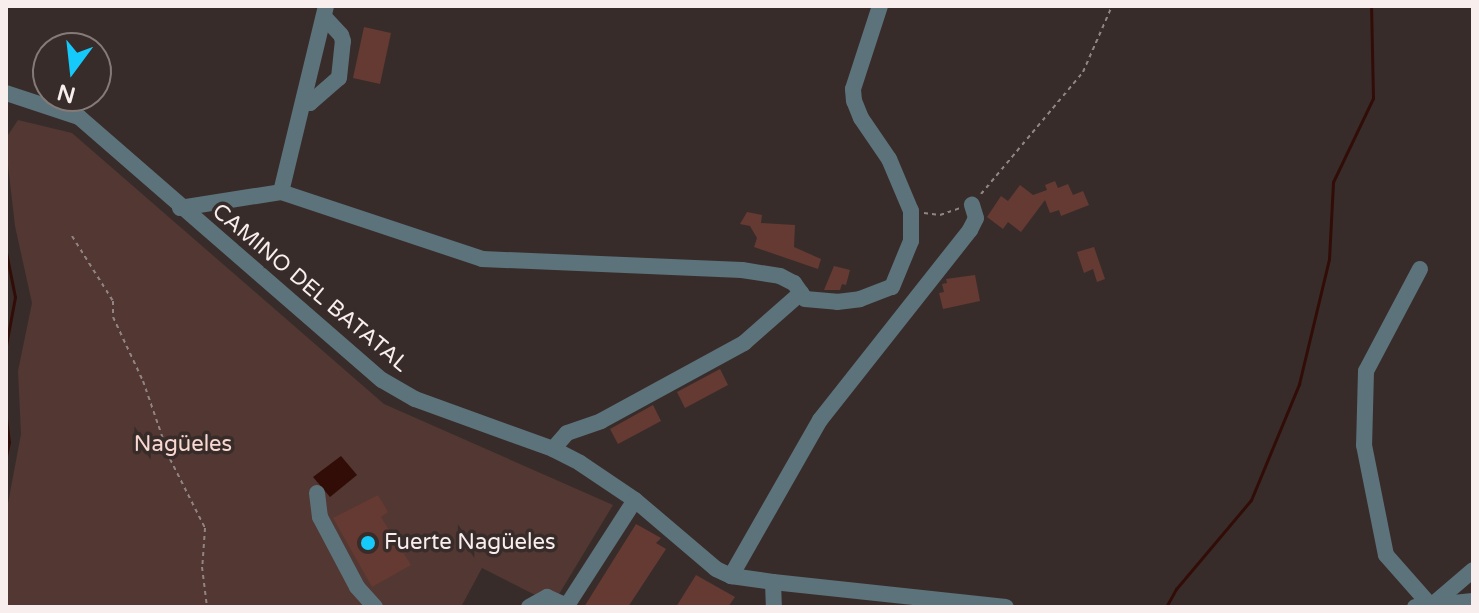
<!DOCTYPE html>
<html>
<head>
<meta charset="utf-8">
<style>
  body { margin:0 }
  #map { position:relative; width:1479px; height:613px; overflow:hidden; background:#382c2a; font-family:"Varela Round",sans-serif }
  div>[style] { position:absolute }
  .green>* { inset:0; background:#523732 }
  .water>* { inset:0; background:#320d07 }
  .stream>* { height:3px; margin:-1.5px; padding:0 1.5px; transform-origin:1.5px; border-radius:1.5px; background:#320d07 }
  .building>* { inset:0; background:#653a32 }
  .path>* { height:2px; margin-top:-1px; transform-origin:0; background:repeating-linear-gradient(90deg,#908583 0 4px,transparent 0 8px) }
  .minor>* { height:16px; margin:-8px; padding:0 8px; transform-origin:8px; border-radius:8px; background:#5d737b }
  .dots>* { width:22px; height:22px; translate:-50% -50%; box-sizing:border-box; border:4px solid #382c2a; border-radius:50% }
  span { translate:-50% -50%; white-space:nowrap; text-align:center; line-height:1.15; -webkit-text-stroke:7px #382c2a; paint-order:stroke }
  .street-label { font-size:22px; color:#f7eeed }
  .park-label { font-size:22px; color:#f8d8d1 }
  .poi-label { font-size:22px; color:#f7eeed }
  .left { translate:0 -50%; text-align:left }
  .frame { position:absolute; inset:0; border:8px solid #f7eeed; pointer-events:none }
  .north { position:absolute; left:32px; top:32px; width:80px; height:80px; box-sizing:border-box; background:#382c2a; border:2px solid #847a78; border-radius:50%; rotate:195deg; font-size:22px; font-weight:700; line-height:32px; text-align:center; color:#f7eeed }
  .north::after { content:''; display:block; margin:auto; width:28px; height:36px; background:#15cafb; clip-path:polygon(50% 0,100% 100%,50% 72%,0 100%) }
</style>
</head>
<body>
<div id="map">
  <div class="green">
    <i style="clip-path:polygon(18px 120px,72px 133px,384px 404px,613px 505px,553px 604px,482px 568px,461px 607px,6px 607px,6px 514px,21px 434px,18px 371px,32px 303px,15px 226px,6px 148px,6px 138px)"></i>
  </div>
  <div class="water">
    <i style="clip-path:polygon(341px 456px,357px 475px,330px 497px,313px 477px)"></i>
  </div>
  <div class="stream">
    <i style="left:6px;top:252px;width:46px;rotate:78.7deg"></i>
    <i style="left:15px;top:297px;width:49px;rotate:100.6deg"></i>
    <i style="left:6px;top:418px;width:24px;rotate:83deg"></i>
    <i style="left:9px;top:442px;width:14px;rotate:102deg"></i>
    <i style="left:1166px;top:607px;width:21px;rotate:-61deg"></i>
    <i style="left:1176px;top:589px;width:116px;rotate:-49.9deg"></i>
    <i style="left:1251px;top:500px;width:126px;rotate:-67.5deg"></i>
    <i style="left:1299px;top:384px;width:129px;rotate:-76.5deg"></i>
    <i style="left:1329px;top:259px;width:77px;rotate:-87deg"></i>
    <i style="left:1333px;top:182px;width:93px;rotate:-64.5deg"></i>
    <i style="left:1373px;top:98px;width:92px;rotate:-91.2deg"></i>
  </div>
  <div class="building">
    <i style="clip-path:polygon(364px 27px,391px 33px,380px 84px,353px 78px)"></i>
    <i style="clip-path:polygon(1055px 181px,1058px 188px,1068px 184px,1073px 195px,1083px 191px,1089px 205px,1061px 216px,1059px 210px,1050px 213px,1045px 200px,1021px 232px,1008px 222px,1003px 229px,987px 217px,1001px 196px,1008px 201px,1020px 185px,1033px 195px,1047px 190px,1045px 185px)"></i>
    <i style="clip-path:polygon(747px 212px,762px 215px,761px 223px,795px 225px,794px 247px,821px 259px,818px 269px,754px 247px,757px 238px,750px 226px,740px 224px)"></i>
    <i style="clip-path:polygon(1094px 247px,1105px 279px,1097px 282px,1093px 269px,1084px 273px,1077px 252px)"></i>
    <i style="clip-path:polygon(834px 266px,850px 270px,846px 285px,842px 284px,840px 290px,824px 290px)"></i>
    <i style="clip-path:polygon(975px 275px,980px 301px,943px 309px,939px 293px,944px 292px,942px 284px,947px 283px,946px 279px)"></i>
    <i style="clip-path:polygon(720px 369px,728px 385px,685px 408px,677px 392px)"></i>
    <i style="clip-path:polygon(653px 405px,661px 421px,618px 444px,610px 429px)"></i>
    <i style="clip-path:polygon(378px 495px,388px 512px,381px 517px,411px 565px,372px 587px,333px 518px)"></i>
    <i style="clip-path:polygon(636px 524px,661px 538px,656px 543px,666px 549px,628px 607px,584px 607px)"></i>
    <i style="clip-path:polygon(696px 575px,735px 597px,728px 607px,676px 607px)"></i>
  </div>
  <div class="path">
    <i style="left:981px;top:194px;width:159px;rotate:-50.1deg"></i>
    <i style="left:1083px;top:72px;width:72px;rotate:-66.3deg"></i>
    <i style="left:924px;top:213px;width:16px;rotate:7deg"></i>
    <i style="left:940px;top:215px;width:21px;rotate:-19deg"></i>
    <i style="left:72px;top:236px;width:77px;rotate:57.8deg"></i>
    <i style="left:113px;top:301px;width:16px;rotate:90deg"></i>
    <i style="left:113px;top:317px;width:71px;rotate:64.9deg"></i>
    <i style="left:143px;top:381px;width:83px;rotate:70.9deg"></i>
    <i style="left:170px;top:459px;width:77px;rotate:63.1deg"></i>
    <i style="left:205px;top:528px;width:39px;rotate:94deg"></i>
    <i style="left:202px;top:567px;width:40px;rotate:82.9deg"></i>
  </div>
  <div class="minor">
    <i style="left:6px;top:93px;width:77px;rotate:18.2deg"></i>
    <i style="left:79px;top:117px;width:401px;rotate:41deg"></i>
    <i style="left:382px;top:380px;width:38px;rotate:30deg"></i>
    <i style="left:415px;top:399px;width:147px;rotate:19.9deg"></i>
    <i style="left:553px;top:449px;width:30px;rotate:27deg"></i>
    <i style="left:580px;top:463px;width:66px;rotate:33.9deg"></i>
    <i style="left:635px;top:500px;width:106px;rotate:40.4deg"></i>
    <i style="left:716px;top:569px;width:17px;rotate:25deg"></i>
    <i style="left:731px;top:576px;width:42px;rotate:8.1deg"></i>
    <i style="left:773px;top:582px;width:234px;rotate:6.1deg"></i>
    <i style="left:303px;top:103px;width:7px"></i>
    <i style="left:310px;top:103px;width:38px;rotate:-41deg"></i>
    <i style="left:339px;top:78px;width:37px;rotate:-84deg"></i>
    <i style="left:343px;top:41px;width:6px;rotate:-108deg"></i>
    <i style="left:341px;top:35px;width:25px;rotate:-133deg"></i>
    <i style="left:281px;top:192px;width:191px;rotate:-76.4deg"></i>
    <i style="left:180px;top:208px;width:102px;rotate:-9deg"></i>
    <i style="left:281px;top:192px;width:212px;rotate:18.4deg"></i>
    <i style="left:482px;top:259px;width:260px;rotate:2.4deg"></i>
    <i style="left:742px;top:270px;width:38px;rotate:9deg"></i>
    <i style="left:780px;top:276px;width:16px;rotate:27deg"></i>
    <i style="left:794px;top:283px;width:19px;rotate:55deg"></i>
    <i style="left:805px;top:299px;width:32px;rotate:5deg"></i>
    <i style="left:837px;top:302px;width:23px;rotate:-7deg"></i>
    <i style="left:860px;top:299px;width:34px;rotate:-21deg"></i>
    <i style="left:892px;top:287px;width:50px;rotate:-67.6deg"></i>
    <i style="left:911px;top:241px;width:30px;rotate:-90deg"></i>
    <i style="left:911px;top:211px;width:56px;rotate:-112.9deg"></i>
    <i style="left:889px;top:159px;width:50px;rotate:-124.3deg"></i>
    <i style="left:861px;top:118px;width:18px;rotate:-112deg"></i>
    <i style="left:854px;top:101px;width:12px;rotate:-95deg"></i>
    <i style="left:853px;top:89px;width:87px;rotate:-72deg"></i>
    <i style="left:1420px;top:269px;width:115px;rotate:117.9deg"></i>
    <i style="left:1366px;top:371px;width:74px;rotate:91.5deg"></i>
    <i style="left:1364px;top:445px;width:112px;rotate:78.7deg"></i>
    <i style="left:1386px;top:555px;width:68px;rotate:48.6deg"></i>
    <i style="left:1431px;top:606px;width:55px;rotate:-40.6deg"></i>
    <i style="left:553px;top:449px;width:21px;rotate:-49deg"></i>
    <i style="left:567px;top:433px;width:36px;rotate:-19deg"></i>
    <i style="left:601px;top:421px;width:163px;rotate:-28.6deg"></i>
    <i style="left:744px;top:343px;width:76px;rotate:-41.3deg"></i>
    <i style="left:317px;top:493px;width:24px;rotate:83deg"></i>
    <i style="left:320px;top:517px;width:79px;rotate:62.1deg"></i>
    <i style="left:357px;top:587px;width:27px;rotate:48deg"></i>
    <i style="left:731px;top:576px;width:180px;rotate:-60.3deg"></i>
    <i style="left:820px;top:420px;width:242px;rotate:-51.7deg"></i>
    <i style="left:970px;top:230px;width:13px;rotate:-63deg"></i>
    <i style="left:976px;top:218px;width:14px;rotate:-107deg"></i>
    <i style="left:773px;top:582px;width:25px;rotate:88deg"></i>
    <i style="left:529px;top:607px;width:21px;rotate:-29deg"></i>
    <i style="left:547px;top:597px;width:22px;rotate:24deg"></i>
    <i style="left:566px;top:607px;width:127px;rotate:-57.2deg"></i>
    <i style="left:1415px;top:607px;width:58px;rotate:-5.9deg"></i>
  </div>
  <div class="dots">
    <i style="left:368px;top:543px;background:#15cafb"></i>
  </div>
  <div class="street-label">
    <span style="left:310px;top:288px;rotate:40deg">CAMINO DEL BATATAL</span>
  </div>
  <div class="park-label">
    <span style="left:183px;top:445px">Nagüeles</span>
  </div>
  <div class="poi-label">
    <span class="left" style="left:384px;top:543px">Fuerte Nagüeles</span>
  </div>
  <div class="frame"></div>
  <div class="north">N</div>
</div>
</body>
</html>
